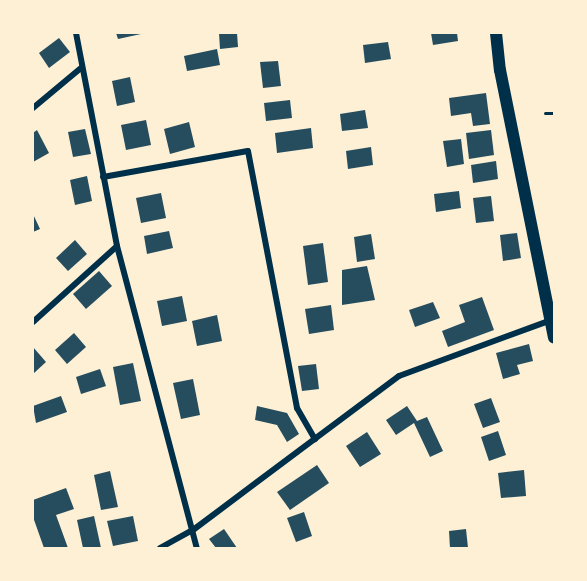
<!DOCTYPE html>
<html>
<head>
<meta charset="utf-8">
<style>
  body { margin:0 }
  #map { position:relative; width:587px; height:581px; overflow:hidden; background:#fdf0d5; font-family:"Source Sans 3",sans-serif }
  div>[style] { position:absolute }
  .building>* { inset:0; background:#264d5e }
  .path>* { height:3px; margin:-1.5px; padding:0 1.5px; transform-origin:1.5px; border-radius:1.5px; background:#003049 }
  .minor>* { height:6px; margin:-3px; padding:0 3px; transform-origin:3px; border-radius:3px; background:#003049 }
  .secondary>* { height:12px; margin:-6px; padding:0 6px; transform-origin:6px; border-radius:6px; background:#003049 }
  span { translate:-50% -50%; white-space:nowrap; text-align:center; line-height:1.15; -webkit-text-stroke:4.5px #fdf0d5; paint-order:stroke }
  .frame { position:absolute; inset:0; border:34px solid #fdf0d5; pointer-events:none }
</style>
</head>
<body>
<div id="map">
  <div class="building">
    <i style="clip-path:polygon(116px 33px,141px 33px,141px 34px,118px 39px)"></i>
    <i style="clip-path:polygon(219px 33px,237px 33px,238px 47px,220px 49px)"></i>
    <i style="clip-path:polygon(431px 33px,457px 33px,458px 41px,433px 45px)"></i>
    <i style="clip-path:polygon(59px 38px,70px 52px,49px 68px,39px 53px)"></i>
    <i style="clip-path:polygon(388px 42px,391px 59px,365px 63px,363px 45px)"></i>
    <i style="clip-path:polygon(217px 49px,220px 65px,187px 71px,184px 56px)"></i>
    <i style="clip-path:polygon(278px 61px,281px 86px,263px 88px,260px 62px)"></i>
    <i style="clip-path:polygon(130px 77px,135px 102px,117px 106px,112px 81px)"></i>
    <i style="clip-path:polygon(486px 93px,490px 124px,473px 126px,471px 113px,451px 116px,449px 98px)"></i>
    <i style="clip-path:polygon(290px 100px,292px 118px,266px 121px,264px 103px)"></i>
    <i style="clip-path:polygon(365px 110px,368px 128px,342px 131px,340px 114px)"></i>
    <i style="clip-path:polygon(146px 120px,151px 145px,126px 150px,121px 125px)"></i>
    <i style="clip-path:polygon(189px 122px,195px 147px,170px 154px,164px 129px)"></i>
    <i style="clip-path:polygon(311px 128px,313px 148px,277px 153px,275px 133px)"></i>
    <i style="clip-path:polygon(85px 129px,91px 154px,73px 157px,68px 132px)"></i>
    <i style="clip-path:polygon(37px 130px,49px 153px,33px 162px,33px 133px)"></i>
    <i style="clip-path:polygon(491px 130px,494px 155px,469px 159px,466px 133px)"></i>
    <i style="clip-path:polygon(461px 139px,464px 164px,447px 167px,443px 141px)"></i>
    <i style="clip-path:polygon(371px 147px,373px 165px,348px 169px,346px 151px)"></i>
    <i style="clip-path:polygon(496px 161px,498px 179px,473px 183px,471px 165px)"></i>
    <i style="clip-path:polygon(87px 176px,92px 201px,75px 205px,70px 180px)"></i>
    <i style="clip-path:polygon(459px 191px,461px 208px,436px 212px,434px 194px)"></i>
    <i style="clip-path:polygon(161px 193px,166px 218px,141px 223px,136px 198px)"></i>
    <i style="clip-path:polygon(491px 196px,494px 221px,476px 223px,473px 198px)"></i>
    <i style="clip-path:polygon(33px 214px,40px 229px,33px 232px)"></i>
    <i style="clip-path:polygon(169px 231px,173px 248px,147px 254px,144px 236px)"></i>
    <i style="clip-path:polygon(517px 233px,521px 258px,503px 261px,500px 235px)"></i>
    <i style="clip-path:polygon(371px 234px,375px 259px,357px 262px,354px 237px)"></i>
    <i style="clip-path:polygon(75px 240px,87px 254px,68px 271px,56px 258px)"></i>
    <i style="clip-path:polygon(323px 243px,328px 282px,308px 285px,303px 246px)"></i>
    <i style="clip-path:polygon(367px 266px,375px 300px,342px 305px,342px 270px)"></i>
    <i style="clip-path:polygon(99px 271px,112px 286px,86px 309px,73px 294px)"></i>
    <i style="clip-path:polygon(182px 296px,187px 321px,162px 326px,157px 301px)"></i>
    <i style="clip-path:polygon(482px 297px,494px 330px,448px 347px,442px 331px,465px 322px,459px 305px)"></i>
    <i style="clip-path:polygon(433px 302px,440px 318px,415px 327px,409px 310px)"></i>
    <i style="clip-path:polygon(331px 305px,334px 330px,309px 334px,305px 309px)"></i>
    <i style="clip-path:polygon(217px 315px,222px 341px,197px 346px,192px 321px)"></i>
    <i style="clip-path:polygon(74px 333px,86px 347px,67px 364px,55px 350px)"></i>
    <i style="clip-path:polygon(529px 344px,533px 361px,517px 365px,520px 374px,503px 379px,496px 353px)"></i>
    <i style="clip-path:polygon(33px 347px,46px 362px,33px 374px)"></i>
    <i style="clip-path:polygon(133px 363px,141px 401px,120px 405px,113px 367px)"></i>
    <i style="clip-path:polygon(316px 364px,319px 389px,302px 391px,298px 366px)"></i>
    <i style="clip-path:polygon(100px 369px,106px 386px,81px 394px,76px 377px)"></i>
    <i style="clip-path:polygon(193px 379px,200px 415px,181px 419px,173px 383px)"></i>
    <i style="clip-path:polygon(61px 396px,67px 412px,36px 423px,33px 406px)"></i>
    <i style="clip-path:polygon(491px 398px,500px 422px,483px 428px,474px 404px)"></i>
    <i style="clip-path:polygon(257px 406px,287px 413px,299px 434px,287px 442px,277px 425px,255px 420px)"></i>
    <i style="clip-path:polygon(407px 406px,417px 421px,427px 417px,443px 451px,430px 457px,414px 423px,396px 435px,386px 420px)"></i>
    <i style="clip-path:polygon(498px 431px,506px 455px,489px 461px,481px 437px)"></i>
    <i style="clip-path:polygon(367px 432px,381px 454px,360px 467px,346px 446px)"></i>
    <i style="clip-path:polygon(317px 465px,329px 483px,290px 510px,277px 492px)"></i>
    <i style="clip-path:polygon(524px 470px,526px 496px,501px 498px,498px 473px)"></i>
    <i style="clip-path:polygon(110px 471px,118px 507px,101px 510px,94px 475px)"></i>
    <i style="clip-path:polygon(66px 488px,74px 509px,56px 515px,68px 548px,44px 548px,33px 517px,33px 500px)"></i>
    <i style="clip-path:polygon(304px 512px,312px 536px,296px 542px,287px 518px)"></i>
    <i style="clip-path:polygon(94px 516px,101px 548px,83px 548px,77px 520px)"></i>
    <i style="clip-path:polygon(133px 516px,138px 541px,113px 546px,107px 521px)"></i>
    <i style="clip-path:polygon(224px 529px,237px 548px,216px 548px,209px 539px)"></i>
    <i style="clip-path:polygon(466px 529px,468px 548px,450px 548px,449px 531px)"></i>
  </div>
  <div class="path">
    <i style="left:545px;top:113px;width:9px"></i>
  </div>
  <div class="minor">
    <i style="left:76px;top:33px;width:217px;rotate:79.1deg"></i>
    <i style="left:117px;top:246px;width:312px;rotate:75.2deg"></i>
    <i style="left:33px;top:108px;width:62px;rotate:-39.8deg"></i>
    <i style="left:103px;top:177px;width:147px;rotate:-10.2deg"></i>
    <i style="left:248px;top:151px;width:262px;rotate:79.2deg"></i>
    <i style="left:297px;top:408px;width:36px;rotate:60deg"></i>
    <i style="left:33px;top:322px;width:113px;rotate:-42.1deg"></i>
    <i style="left:160px;top:548px;width:38px;rotate:-29deg"></i>
    <i style="left:193px;top:530px;width:257px;rotate:-36.8deg"></i>
    <i style="left:399px;top:376px;width:162px;rotate:-20.2deg"></i>
  </div>
  <div class="secondary">
    <i style="left:496px;top:33px;width:37px;rotate:84deg"></i>
    <i style="left:500px;top:70px;width:273px;rotate:78.6deg"></i>
  </div>
  <div class="frame"></div>
</div>
</body>
</html>
